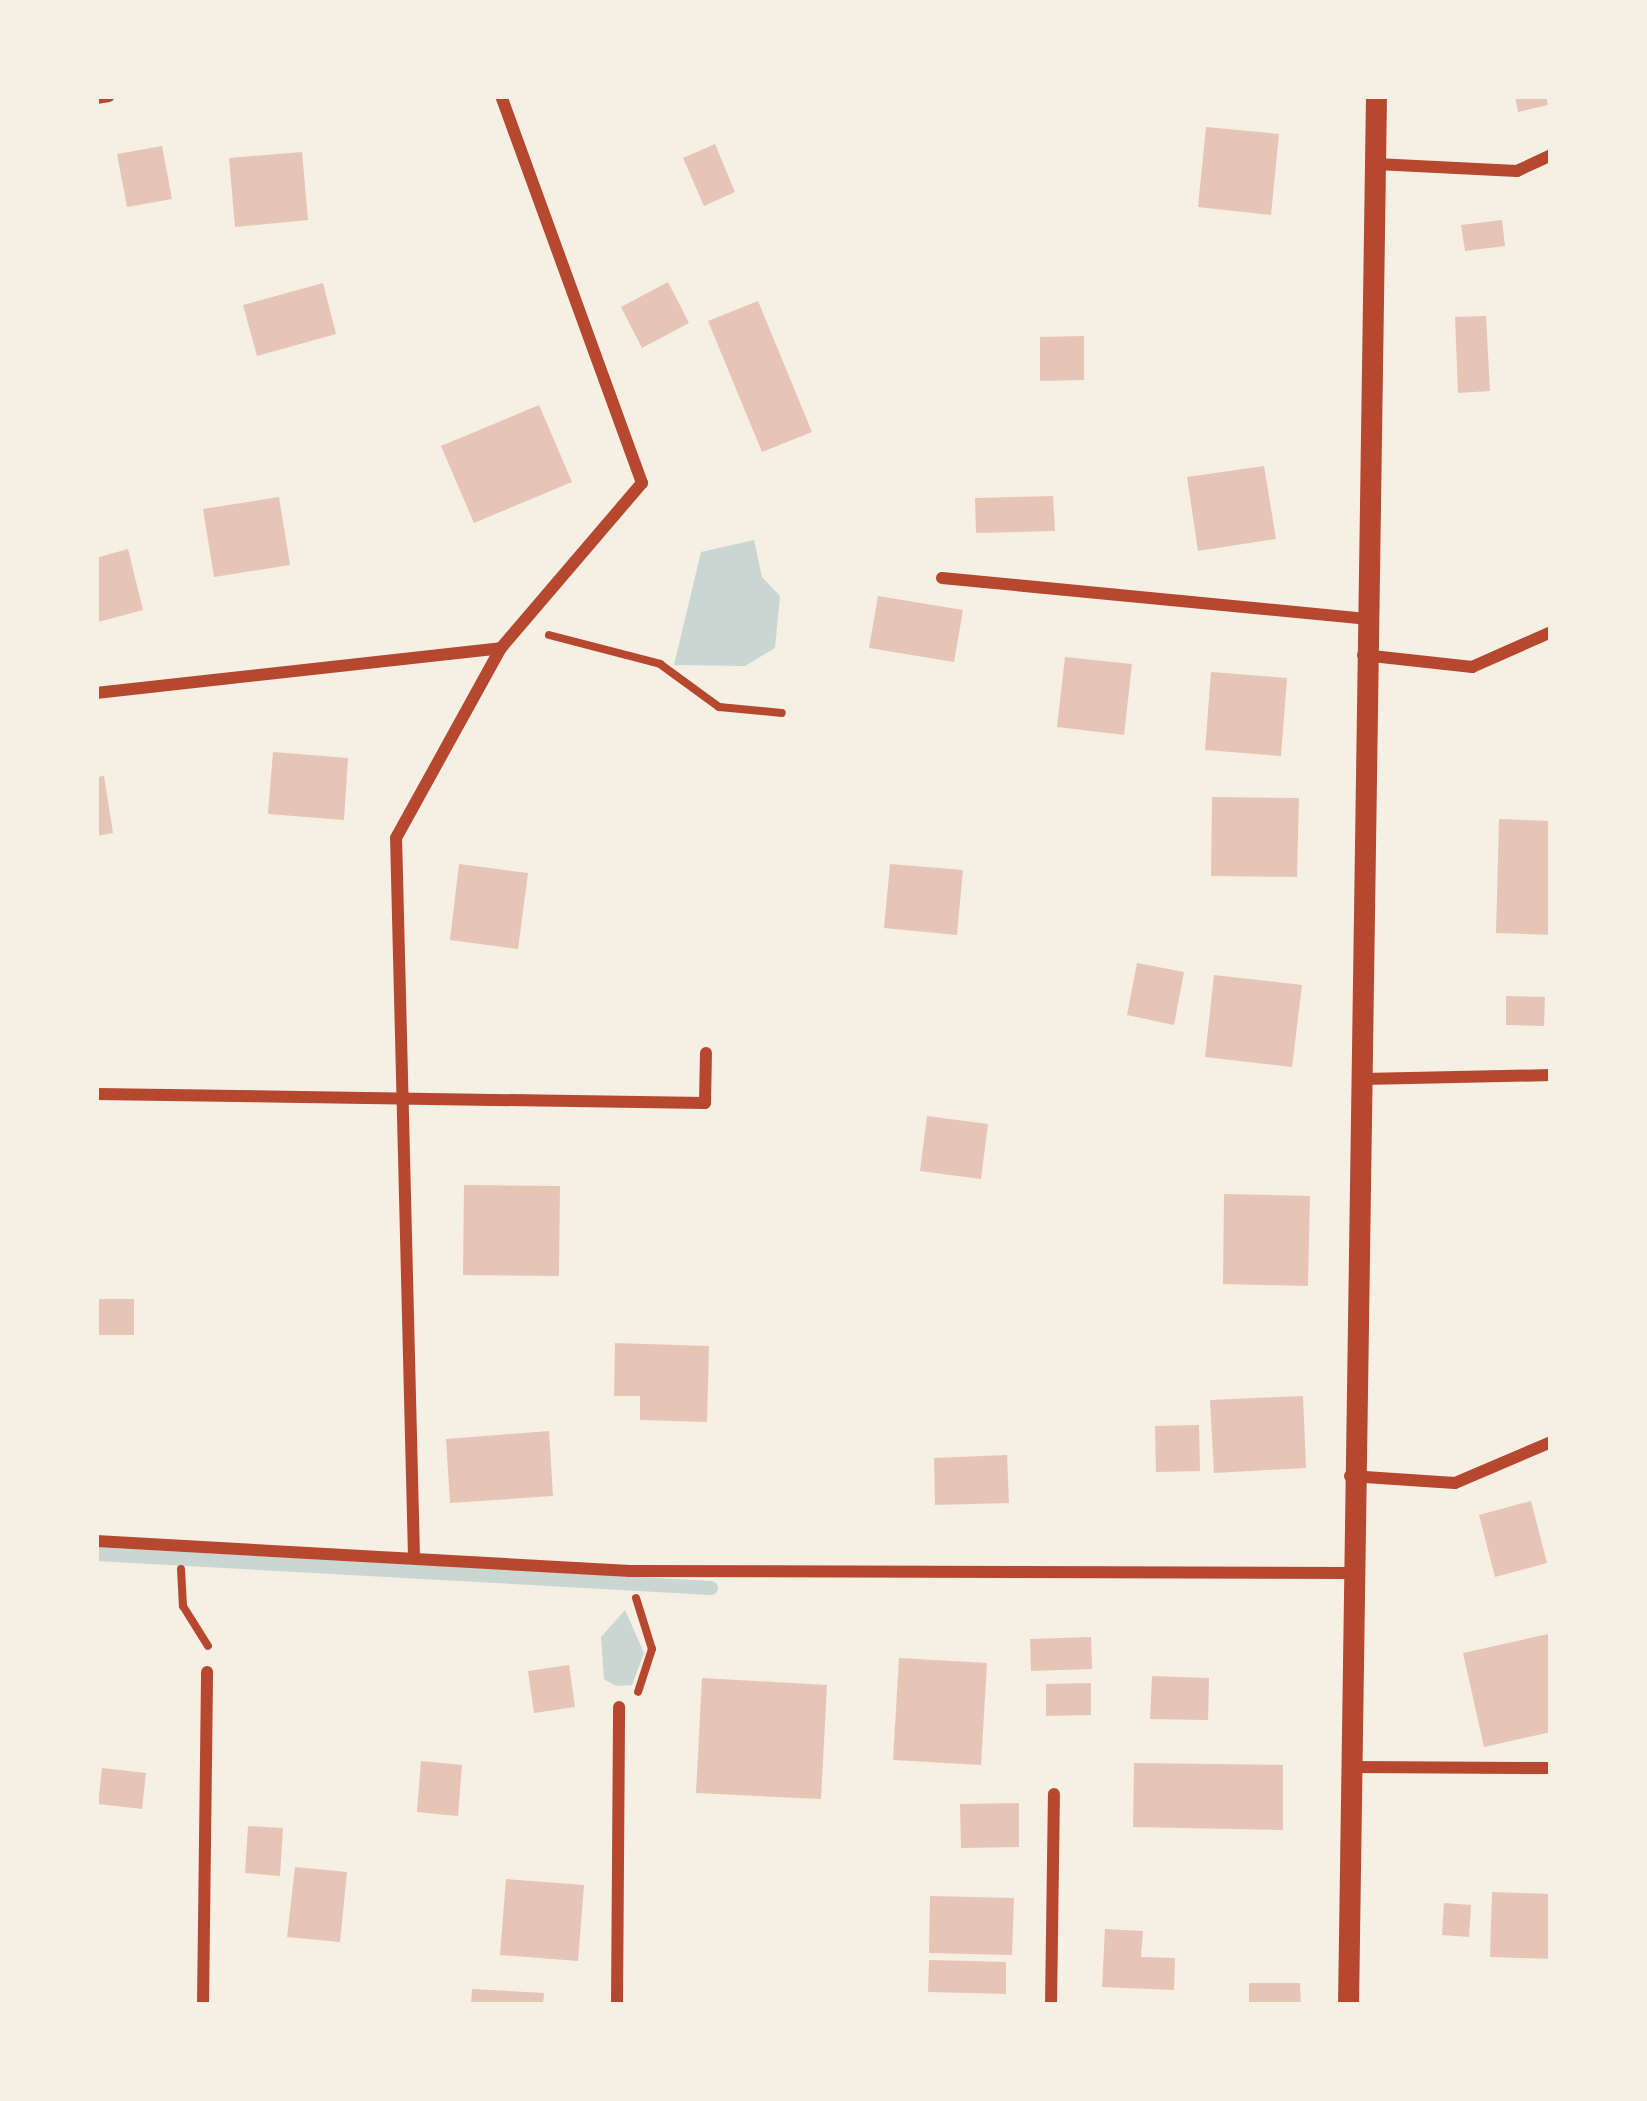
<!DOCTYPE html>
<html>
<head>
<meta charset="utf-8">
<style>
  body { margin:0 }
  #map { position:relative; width:1647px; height:2101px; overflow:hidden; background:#f6efe4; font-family:"Source Sans 3",sans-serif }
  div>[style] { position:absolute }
  .water>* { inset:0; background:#c9d6d2 }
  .stream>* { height:14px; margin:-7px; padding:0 7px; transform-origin:7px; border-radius:7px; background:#c9d6d2 }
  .building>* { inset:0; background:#e6c5b7 }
  .path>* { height:8px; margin:-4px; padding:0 4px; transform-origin:4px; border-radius:4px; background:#b5482f }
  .minor>* { height:12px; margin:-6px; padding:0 6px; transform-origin:6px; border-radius:6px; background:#b5482f }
  .tertiary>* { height:21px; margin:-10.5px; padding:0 10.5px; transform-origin:10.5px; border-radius:10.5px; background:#b5482f }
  span { translate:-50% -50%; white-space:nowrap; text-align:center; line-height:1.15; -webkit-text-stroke:12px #f6efe4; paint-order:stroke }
  .frame { position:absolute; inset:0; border:99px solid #f6efe4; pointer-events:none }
</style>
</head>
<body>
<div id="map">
  <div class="water">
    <i style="clip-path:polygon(754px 540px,762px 577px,780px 596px,775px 648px,745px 666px,674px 665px,701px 552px)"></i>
    <i style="clip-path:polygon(625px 1610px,644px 1653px,632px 1685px,616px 1686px,604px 1679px,601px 1637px)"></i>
  </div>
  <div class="stream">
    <i style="left:96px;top:1554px;width:616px;rotate:3.16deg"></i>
  </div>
  <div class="building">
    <i style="clip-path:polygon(1515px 96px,1546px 96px,1548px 105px,1518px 112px)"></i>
    <i style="clip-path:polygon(1206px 127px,1279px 134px,1271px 215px,1198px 207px)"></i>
    <i style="clip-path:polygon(715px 144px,735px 192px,704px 206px,683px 158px)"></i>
    <i style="clip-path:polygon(162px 146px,172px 199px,127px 207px,117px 154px)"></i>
    <i style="clip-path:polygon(302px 152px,308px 220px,235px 227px,229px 158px)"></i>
    <i style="clip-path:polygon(1502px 220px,1505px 246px,1465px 251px,1461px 225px)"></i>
    <i style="clip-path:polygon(668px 282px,689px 323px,642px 348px,621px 307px)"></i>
    <i style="clip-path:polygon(323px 283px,336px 334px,257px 356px,243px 305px)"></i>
    <i style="clip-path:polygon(758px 301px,812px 432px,762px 452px,708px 321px)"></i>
    <i style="clip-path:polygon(1486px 316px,1490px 391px,1458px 393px,1455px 317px)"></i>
    <i style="clip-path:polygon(1084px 336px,1084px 380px,1040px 381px,1040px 337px)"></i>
    <i style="clip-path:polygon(539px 405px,572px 482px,474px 523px,441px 446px)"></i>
    <i style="clip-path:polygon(1264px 466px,1276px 539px,1198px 551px,1187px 477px)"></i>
    <i style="clip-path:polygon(1053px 496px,1055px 531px,976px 533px,975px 498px)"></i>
    <i style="clip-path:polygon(279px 497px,290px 565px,214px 577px,203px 509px)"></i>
    <i style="clip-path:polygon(128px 549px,143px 610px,98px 622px,96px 558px)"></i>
    <i style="clip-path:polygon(878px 596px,963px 610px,954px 662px,869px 648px)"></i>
    <i style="clip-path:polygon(1065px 657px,1132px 664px,1124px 735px,1057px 727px)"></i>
    <i style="clip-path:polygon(1211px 672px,1287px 678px,1281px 756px,1205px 750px)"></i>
    <i style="clip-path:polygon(273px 752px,348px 758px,344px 820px,268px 814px)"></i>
    <i style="clip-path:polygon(104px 776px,113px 833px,96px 836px,96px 777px)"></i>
    <i style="clip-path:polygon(1212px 797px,1299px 798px,1297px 877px,1211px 876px)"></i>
    <i style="clip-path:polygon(1499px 819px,1551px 821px,1551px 935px,1496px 933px)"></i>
    <i style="clip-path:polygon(459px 864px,528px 873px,518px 949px,450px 940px)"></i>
    <i style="clip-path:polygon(890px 864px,963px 870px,957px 935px,884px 928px)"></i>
    <i style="clip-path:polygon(1137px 963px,1184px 972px,1174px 1025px,1127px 1015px)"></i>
    <i style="clip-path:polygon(1214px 975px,1302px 985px,1292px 1067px,1205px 1057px)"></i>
    <i style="clip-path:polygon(1506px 996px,1545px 997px,1544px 1026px,1506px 1025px)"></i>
    <i style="clip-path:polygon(927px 1116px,988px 1124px,981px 1179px,920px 1171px)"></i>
    <i style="clip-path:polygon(464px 1185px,560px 1186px,559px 1276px,463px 1275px)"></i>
    <i style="clip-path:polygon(1224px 1194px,1310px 1196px,1308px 1286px,1223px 1284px)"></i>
    <i style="clip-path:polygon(96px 1299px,134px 1299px,134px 1335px,96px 1335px)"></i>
    <i style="clip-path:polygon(615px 1343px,709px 1346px,707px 1422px,640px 1420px,640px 1396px,614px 1396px)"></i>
    <i style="clip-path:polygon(1303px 1396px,1306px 1468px,1214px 1473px,1210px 1400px)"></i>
    <i style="clip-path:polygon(1199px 1425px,1200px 1471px,1156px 1472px,1155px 1426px)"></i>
    <i style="clip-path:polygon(549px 1431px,553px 1496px,450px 1503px,446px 1439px)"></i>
    <i style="clip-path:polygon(1007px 1455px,1009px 1503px,935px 1505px,934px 1458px)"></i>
    <i style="clip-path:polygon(1531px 1501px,1547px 1563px,1495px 1577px,1479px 1515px)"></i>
    <i style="clip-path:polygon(1548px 1634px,1551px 1732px,1484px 1747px,1463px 1653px)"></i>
    <i style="clip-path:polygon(1091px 1637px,1092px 1669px,1031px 1671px,1030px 1639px)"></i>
    <i style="clip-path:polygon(899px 1658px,987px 1663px,981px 1765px,893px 1760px)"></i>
    <i style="clip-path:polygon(569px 1665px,575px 1707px,534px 1713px,528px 1671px)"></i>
    <i style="clip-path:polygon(1152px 1676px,1209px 1678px,1208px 1720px,1150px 1719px)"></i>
    <i style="clip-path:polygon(702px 1678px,827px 1685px,821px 1799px,696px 1793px)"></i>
    <i style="clip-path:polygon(1091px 1683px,1091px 1715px,1046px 1716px,1046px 1684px)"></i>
    <i style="clip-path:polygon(421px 1761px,462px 1765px,458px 1816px,417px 1812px)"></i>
    <i style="clip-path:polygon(1134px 1763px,1283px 1765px,1283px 1830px,1133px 1827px)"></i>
    <i style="clip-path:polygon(102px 1768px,146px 1773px,142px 1809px,98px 1804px)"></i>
    <i style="clip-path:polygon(1019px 1803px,1019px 1847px,961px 1848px,960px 1804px)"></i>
    <i style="clip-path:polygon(248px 1826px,283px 1828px,280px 1876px,245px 1873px)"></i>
    <i style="clip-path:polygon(295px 1867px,347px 1872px,340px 1942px,287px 1937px)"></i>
    <i style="clip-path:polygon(506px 1879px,584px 1885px,578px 1961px,500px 1955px)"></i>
    <i style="clip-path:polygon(1492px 1892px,1551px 1894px,1551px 1959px,1490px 1957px)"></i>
    <i style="clip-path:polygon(930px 1896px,1014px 1898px,1012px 1955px,929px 1953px)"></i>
    <i style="clip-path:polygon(1444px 1903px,1471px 1905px,1469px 1937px,1442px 1935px)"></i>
    <i style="clip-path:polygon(1105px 1929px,1143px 1931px,1141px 1957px,1175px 1958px,1174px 1990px,1102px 1987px)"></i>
    <i style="clip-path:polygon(929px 1960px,1006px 1962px,1006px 1994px,928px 1992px)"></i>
    <i style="clip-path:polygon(1249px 1983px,1300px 1983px,1301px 2005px,1249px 2005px)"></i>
    <i style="clip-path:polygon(472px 1989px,544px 1993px,543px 2005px,471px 2005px)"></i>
  </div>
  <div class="path">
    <i style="left:549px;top:635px;width:115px;rotate:14.6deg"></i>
    <i style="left:660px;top:664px;width:73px;rotate:36.1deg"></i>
    <i style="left:719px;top:707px;width:63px;rotate:5.4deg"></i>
    <i style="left:181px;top:1569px;width:37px;rotate:87deg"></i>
    <i style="left:183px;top:1606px;width:47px;rotate:58deg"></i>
    <i style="left:636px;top:1598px;width:53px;rotate:72.6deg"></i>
    <i style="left:652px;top:1649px;width:45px;rotate:108deg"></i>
  </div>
  <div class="minor">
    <i style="left:96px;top:98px;width:13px;rotate:-9deg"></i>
    <i style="left:1376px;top:164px;width:141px;rotate:2.8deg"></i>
    <i style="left:1517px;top:171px;width:38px;rotate:-25deg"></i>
    <i style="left:942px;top:578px;width:424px;rotate:5.5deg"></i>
    <i style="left:1363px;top:655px;width:110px;rotate:6.3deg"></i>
    <i style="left:1472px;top:667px;width:86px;rotate:-23.9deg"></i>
    <i style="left:96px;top:693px;width:407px;rotate:-6.3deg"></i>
    <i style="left:1363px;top:1079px;width:188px;rotate:-1.2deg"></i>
    <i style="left:96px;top:1094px;width:609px;rotate:0.85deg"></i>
    <i style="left:705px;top:1103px;width:50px;rotate:-88.9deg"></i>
    <i style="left:1350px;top:1476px;width:105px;rotate:3.8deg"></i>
    <i style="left:1455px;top:1483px;width:104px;rotate:-23.1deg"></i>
    <i style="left:96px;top:1541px;width:535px;rotate:3.22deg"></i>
    <i style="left:630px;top:1571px;width:719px;rotate:0.16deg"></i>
    <i style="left:414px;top:1557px;width:719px;rotate:-91.43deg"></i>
    <i style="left:396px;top:838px;width:217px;rotate:-61.1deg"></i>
    <i style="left:501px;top:648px;width:217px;rotate:-49.5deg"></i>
    <i style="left:642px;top:483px;width:412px;rotate:-110deg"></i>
    <i style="left:1354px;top:1767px;width:197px;rotate:0.3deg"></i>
    <i style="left:203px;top:2005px;width:333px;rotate:-89.3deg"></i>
    <i style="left:617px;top:2005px;width:298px;rotate:-89.6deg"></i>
    <i style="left:1051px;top:2005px;width:211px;rotate:-89.2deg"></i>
  </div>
  <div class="tertiary">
    <i style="left:1348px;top:2005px;width:1909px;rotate:-89.16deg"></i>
  </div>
  <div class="frame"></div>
</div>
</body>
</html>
